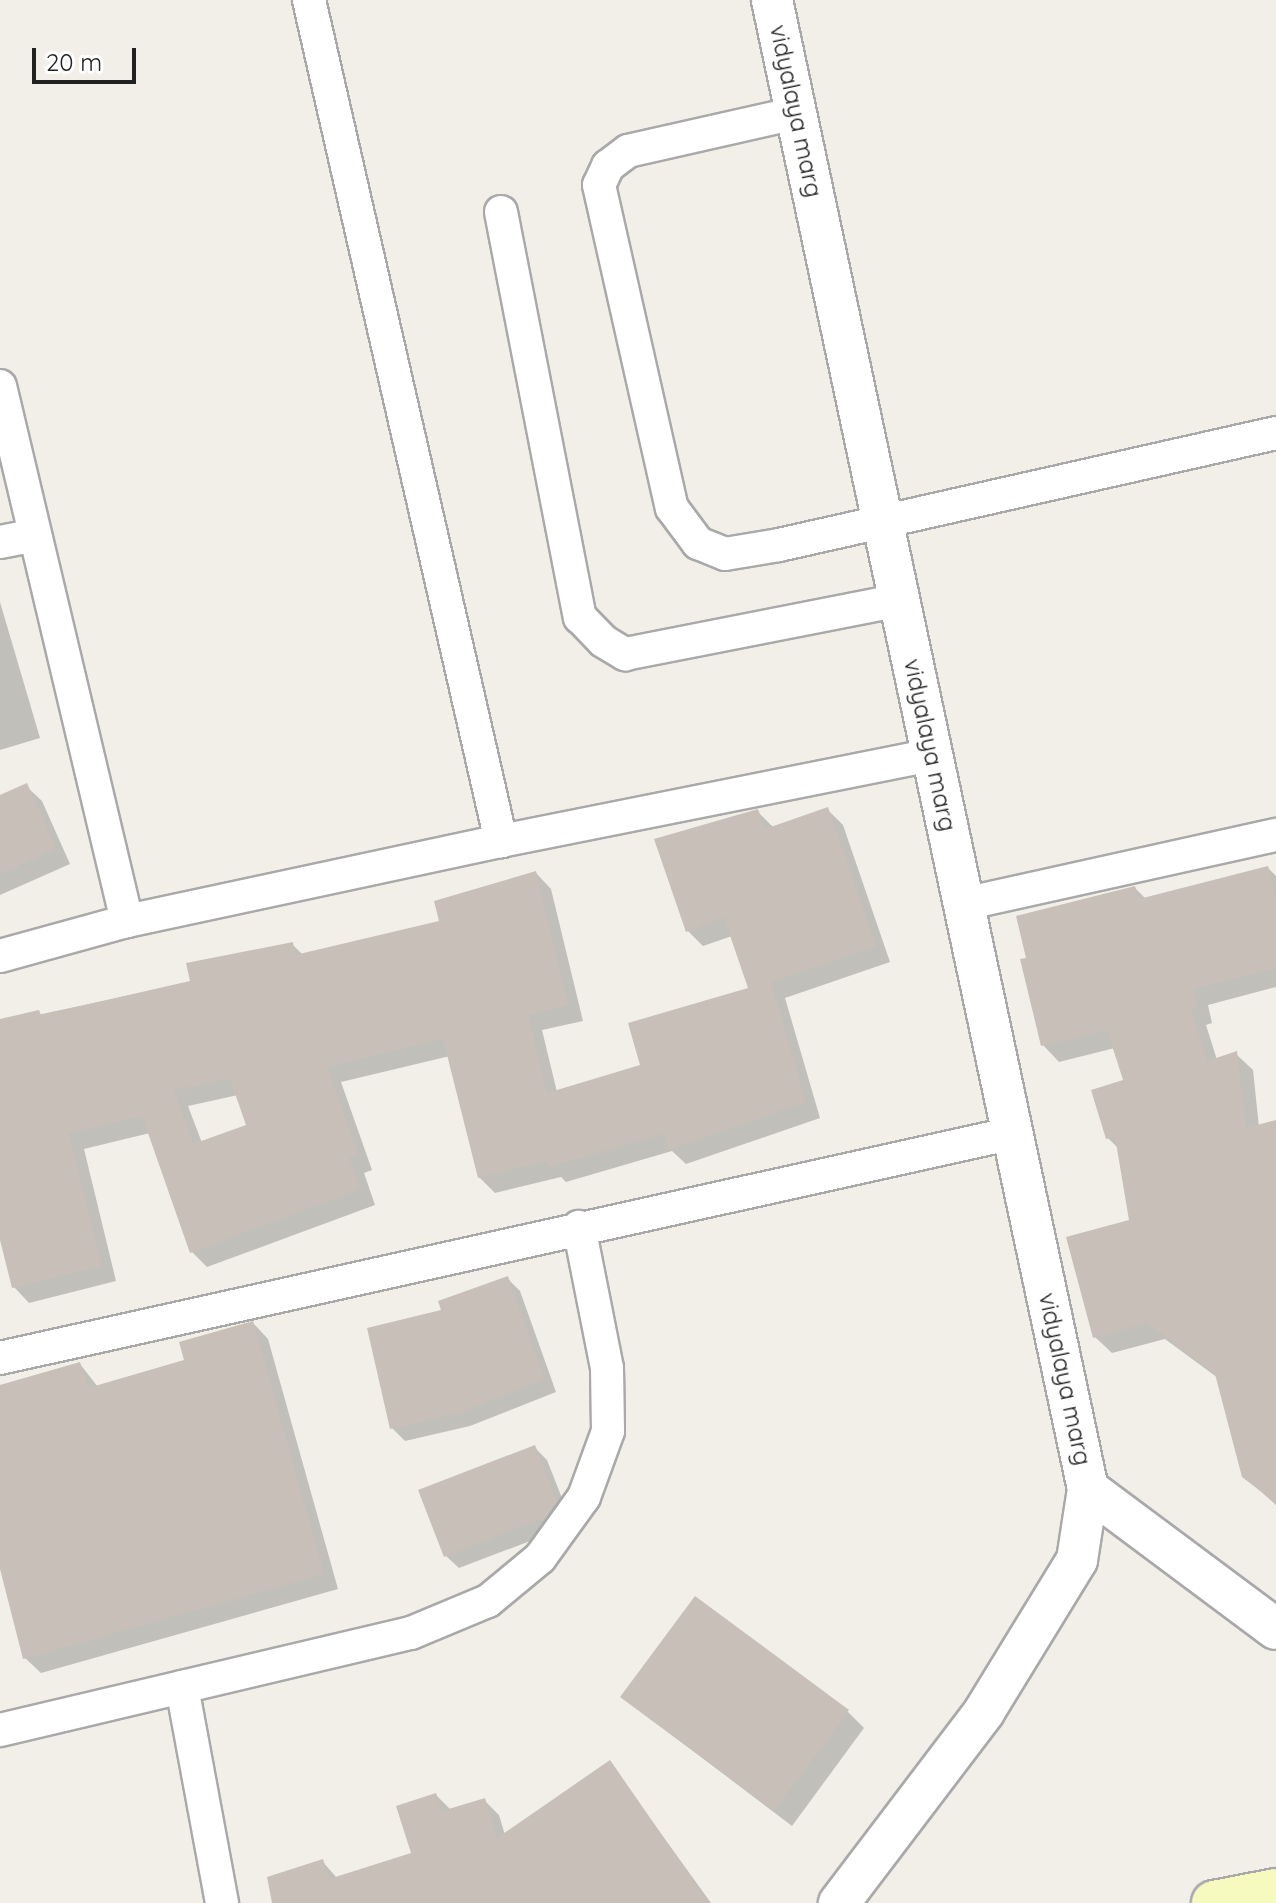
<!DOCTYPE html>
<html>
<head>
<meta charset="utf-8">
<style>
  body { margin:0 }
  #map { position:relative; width:1276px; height:1903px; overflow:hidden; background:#f2efe9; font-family:Quicksand,sans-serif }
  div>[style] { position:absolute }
  .shadow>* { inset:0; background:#0003 }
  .building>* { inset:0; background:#c7bfb8 }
  .roads { filter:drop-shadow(2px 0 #a9a9a9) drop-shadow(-2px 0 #a9a9a9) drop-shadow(0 2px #a9a9a9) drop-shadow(0 -2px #a9a9a9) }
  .minor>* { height:32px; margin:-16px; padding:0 16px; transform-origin:16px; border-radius:16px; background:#fff }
  .tertiary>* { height:40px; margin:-20px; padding:0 20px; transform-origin:20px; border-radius:20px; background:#fff }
  .secondary>* { height:44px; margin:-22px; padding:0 22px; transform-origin:22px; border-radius:22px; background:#f7fabf }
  span { translate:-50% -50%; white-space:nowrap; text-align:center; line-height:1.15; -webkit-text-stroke:6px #fff; paint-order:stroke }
  .street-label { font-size:24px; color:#222 }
  .scale { position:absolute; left:32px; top:48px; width:104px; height:36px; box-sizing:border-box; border:4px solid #222; border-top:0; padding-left:10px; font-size:24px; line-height:28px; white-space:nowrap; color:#222; -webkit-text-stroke:6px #fff; paint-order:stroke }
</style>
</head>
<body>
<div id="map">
  <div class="shadow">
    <i style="clip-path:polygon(0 602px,40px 738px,0 750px)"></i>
    <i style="clip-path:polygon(26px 786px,42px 801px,70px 864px,0 895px,0 798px)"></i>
    <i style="clip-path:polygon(evenodd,828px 810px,843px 825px,890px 962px,785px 998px,820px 1118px,686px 1164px,672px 1151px,566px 1182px,561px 1177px,495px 1193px,479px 1177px,450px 1056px,341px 1082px,372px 1170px,364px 1173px,375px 1205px,207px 1267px,191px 1251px,150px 1133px,84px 1149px,116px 1281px,29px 1303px,14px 1287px,0 1231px,0 1023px,192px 982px,292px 944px,303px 955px,441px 922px,536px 873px,551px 889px,583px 1021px,542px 1030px,557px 1092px,642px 1067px,751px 989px,732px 936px,703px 946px,688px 931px,656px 840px,757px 811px,774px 828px,828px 810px,238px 1095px,249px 1126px,202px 1143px,188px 1106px,238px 1095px)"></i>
    <i style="clip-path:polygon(1268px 868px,1276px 876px,1276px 987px,1208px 1005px,1212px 1023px,1206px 1025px,1217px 1060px,1236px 1054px,1253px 1070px,1259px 1127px,1276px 1122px,1276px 1505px,1244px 1476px,1218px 1378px,1165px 1339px,1112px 1353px,1095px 1337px,1131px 1222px,1119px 1149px,1108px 1138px,1125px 1081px,1115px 1048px,1059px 1062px,1043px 1045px,1028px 959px,1135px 888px,1146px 899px)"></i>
    <i style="clip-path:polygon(507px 1278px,520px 1291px,556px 1392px,470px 1426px,405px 1441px,392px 1428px,444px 1312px)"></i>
    <i style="clip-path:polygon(253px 1323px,268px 1339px,338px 1589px,41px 1673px,25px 1658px,0 1561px,0 1387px,80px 1364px,98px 1387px,186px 1361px)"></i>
    <i style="clip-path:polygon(534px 1447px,547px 1460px,569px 1516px,559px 1530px,459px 1568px,446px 1556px)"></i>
    <i style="clip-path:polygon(622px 1697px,848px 1712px,864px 1728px,792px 1826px)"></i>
    <i style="clip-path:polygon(610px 1763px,711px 1903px,278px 1903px,322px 1861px,337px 1878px,413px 1854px,436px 1795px,451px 1810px,484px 1800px,499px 1815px,505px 1835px)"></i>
  </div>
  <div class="building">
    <i style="clip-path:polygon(27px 783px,56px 849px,0 874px,0 795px)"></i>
    <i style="clip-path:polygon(evenodd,828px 807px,876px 946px,771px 983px,806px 1102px,669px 1150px,664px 1134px,548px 1167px,547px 1161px,478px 1178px,443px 1039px,327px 1067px,358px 1154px,349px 1157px,360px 1189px,190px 1253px,142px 1116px,69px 1133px,102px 1266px,12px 1288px,0 1240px,0 1019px,39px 1010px,41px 1015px,190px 981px,186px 963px,293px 942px,295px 955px,439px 921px,434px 901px,536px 871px,568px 1005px,528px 1015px,547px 1093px,640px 1065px,628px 1023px,748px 988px,724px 918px,686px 932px,654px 839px,758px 809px,765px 829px,828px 807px,230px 1079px,246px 1125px,193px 1144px,174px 1090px,230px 1079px)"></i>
    <i style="clip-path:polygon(1268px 866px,1276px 898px,1276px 968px,1193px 989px,1197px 1007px,1191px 1009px,1207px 1061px,1237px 1051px,1246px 1128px,1276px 1120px,1276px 1503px,1242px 1477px,1215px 1374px,1147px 1323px,1093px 1338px,1066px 1237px,1129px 1220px,1115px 1137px,1106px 1139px,1091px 1090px,1123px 1080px,1107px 1030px,1041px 1046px,1020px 959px,1026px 958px,1016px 916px,1135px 886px,1139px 899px)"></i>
    <i style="clip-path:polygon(508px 1276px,544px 1379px,457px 1414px,390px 1429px,367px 1328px,441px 1310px,438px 1301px)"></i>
    <i style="clip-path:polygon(253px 1321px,324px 1574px,23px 1659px,0 1569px,0 1385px,80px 1362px,88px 1388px,184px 1360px,179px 1342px)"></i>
    <i style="clip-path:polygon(535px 1445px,557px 1502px,546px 1517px,444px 1557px,418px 1490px)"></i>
    <i style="clip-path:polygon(695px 1596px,849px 1710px,774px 1811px,620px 1697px)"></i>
    <i style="clip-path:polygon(610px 1760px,709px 1903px,272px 1903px,267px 1877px,323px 1859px,329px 1879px,411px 1853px,396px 1806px,436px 1793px,442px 1811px,485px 1798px,497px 1838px)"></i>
  </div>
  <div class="roads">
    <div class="minor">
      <i style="left:309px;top:0;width:863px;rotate:77.14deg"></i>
      <i style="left:796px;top:113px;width:172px;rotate:167.3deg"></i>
      <i style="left:628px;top:151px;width:25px;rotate:143deg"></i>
      <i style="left:608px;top:166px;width:21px;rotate:115deg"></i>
      <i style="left:599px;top:185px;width:331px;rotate:77.3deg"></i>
      <i style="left:672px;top:508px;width:44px;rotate:53.4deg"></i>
      <i style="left:698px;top:543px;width:29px;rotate:22deg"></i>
      <i style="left:725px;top:554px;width:55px;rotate:-9.5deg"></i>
      <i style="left:779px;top:545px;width:509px;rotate:-12.7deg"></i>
      <i style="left:501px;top:212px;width:413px;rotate:79deg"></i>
      <i style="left:580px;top:617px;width:33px;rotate:46deg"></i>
      <i style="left:603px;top:641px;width:26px;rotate:31deg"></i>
      <i style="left:625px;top:654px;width:279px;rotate:-11.1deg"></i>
      <i style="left:0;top:386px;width:550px;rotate:76.65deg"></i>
      <i style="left:0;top:542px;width:33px;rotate:-11deg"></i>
      <i style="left:964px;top:904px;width:320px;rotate:-12.5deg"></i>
      <i style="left:0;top:956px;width:132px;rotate:-15.4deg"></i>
      <i style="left:127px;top:921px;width:382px;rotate:-12.1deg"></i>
      <i style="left:501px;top:841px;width:439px;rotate:-11.3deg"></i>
      <i style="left:0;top:1358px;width:1038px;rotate:-12.52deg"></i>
      <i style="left:182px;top:1687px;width:220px;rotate:79.5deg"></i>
      <i style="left:0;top:1730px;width:422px;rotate:-13.3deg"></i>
      <i style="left:411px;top:1633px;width:83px;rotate:-22.6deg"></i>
      <i style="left:488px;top:1601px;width:67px;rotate:-39.6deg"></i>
      <i style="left:540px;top:1558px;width:75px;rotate:-54.2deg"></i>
      <i style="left:584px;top:1497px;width:70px;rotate:-70deg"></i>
      <i style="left:608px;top:1431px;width:63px;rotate:-90.9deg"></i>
      <i style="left:607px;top:1368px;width:144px;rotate:-101.2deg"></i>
    </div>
    <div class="tertiary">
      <i style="left:772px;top:0;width:1522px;rotate:78.02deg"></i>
      <i style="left:1088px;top:1489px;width:72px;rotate:98.8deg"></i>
      <i style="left:1077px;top:1560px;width:178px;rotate:121.5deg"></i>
      <i style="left:984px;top:1712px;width:240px;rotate:127.2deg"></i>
      <i style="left:1088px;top:1489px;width:234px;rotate:36.7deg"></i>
    </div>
    <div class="secondary">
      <i style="left:1214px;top:1903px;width:63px;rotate:-11deg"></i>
    </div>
  </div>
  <div class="street-label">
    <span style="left:796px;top:111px;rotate:78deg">vidyalaya marg</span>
    <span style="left:930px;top:745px;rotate:78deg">vidyalaya marg</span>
    <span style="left:1065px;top:1379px;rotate:78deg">vidyalaya marg</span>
  </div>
  <div class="scale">20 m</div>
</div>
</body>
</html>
